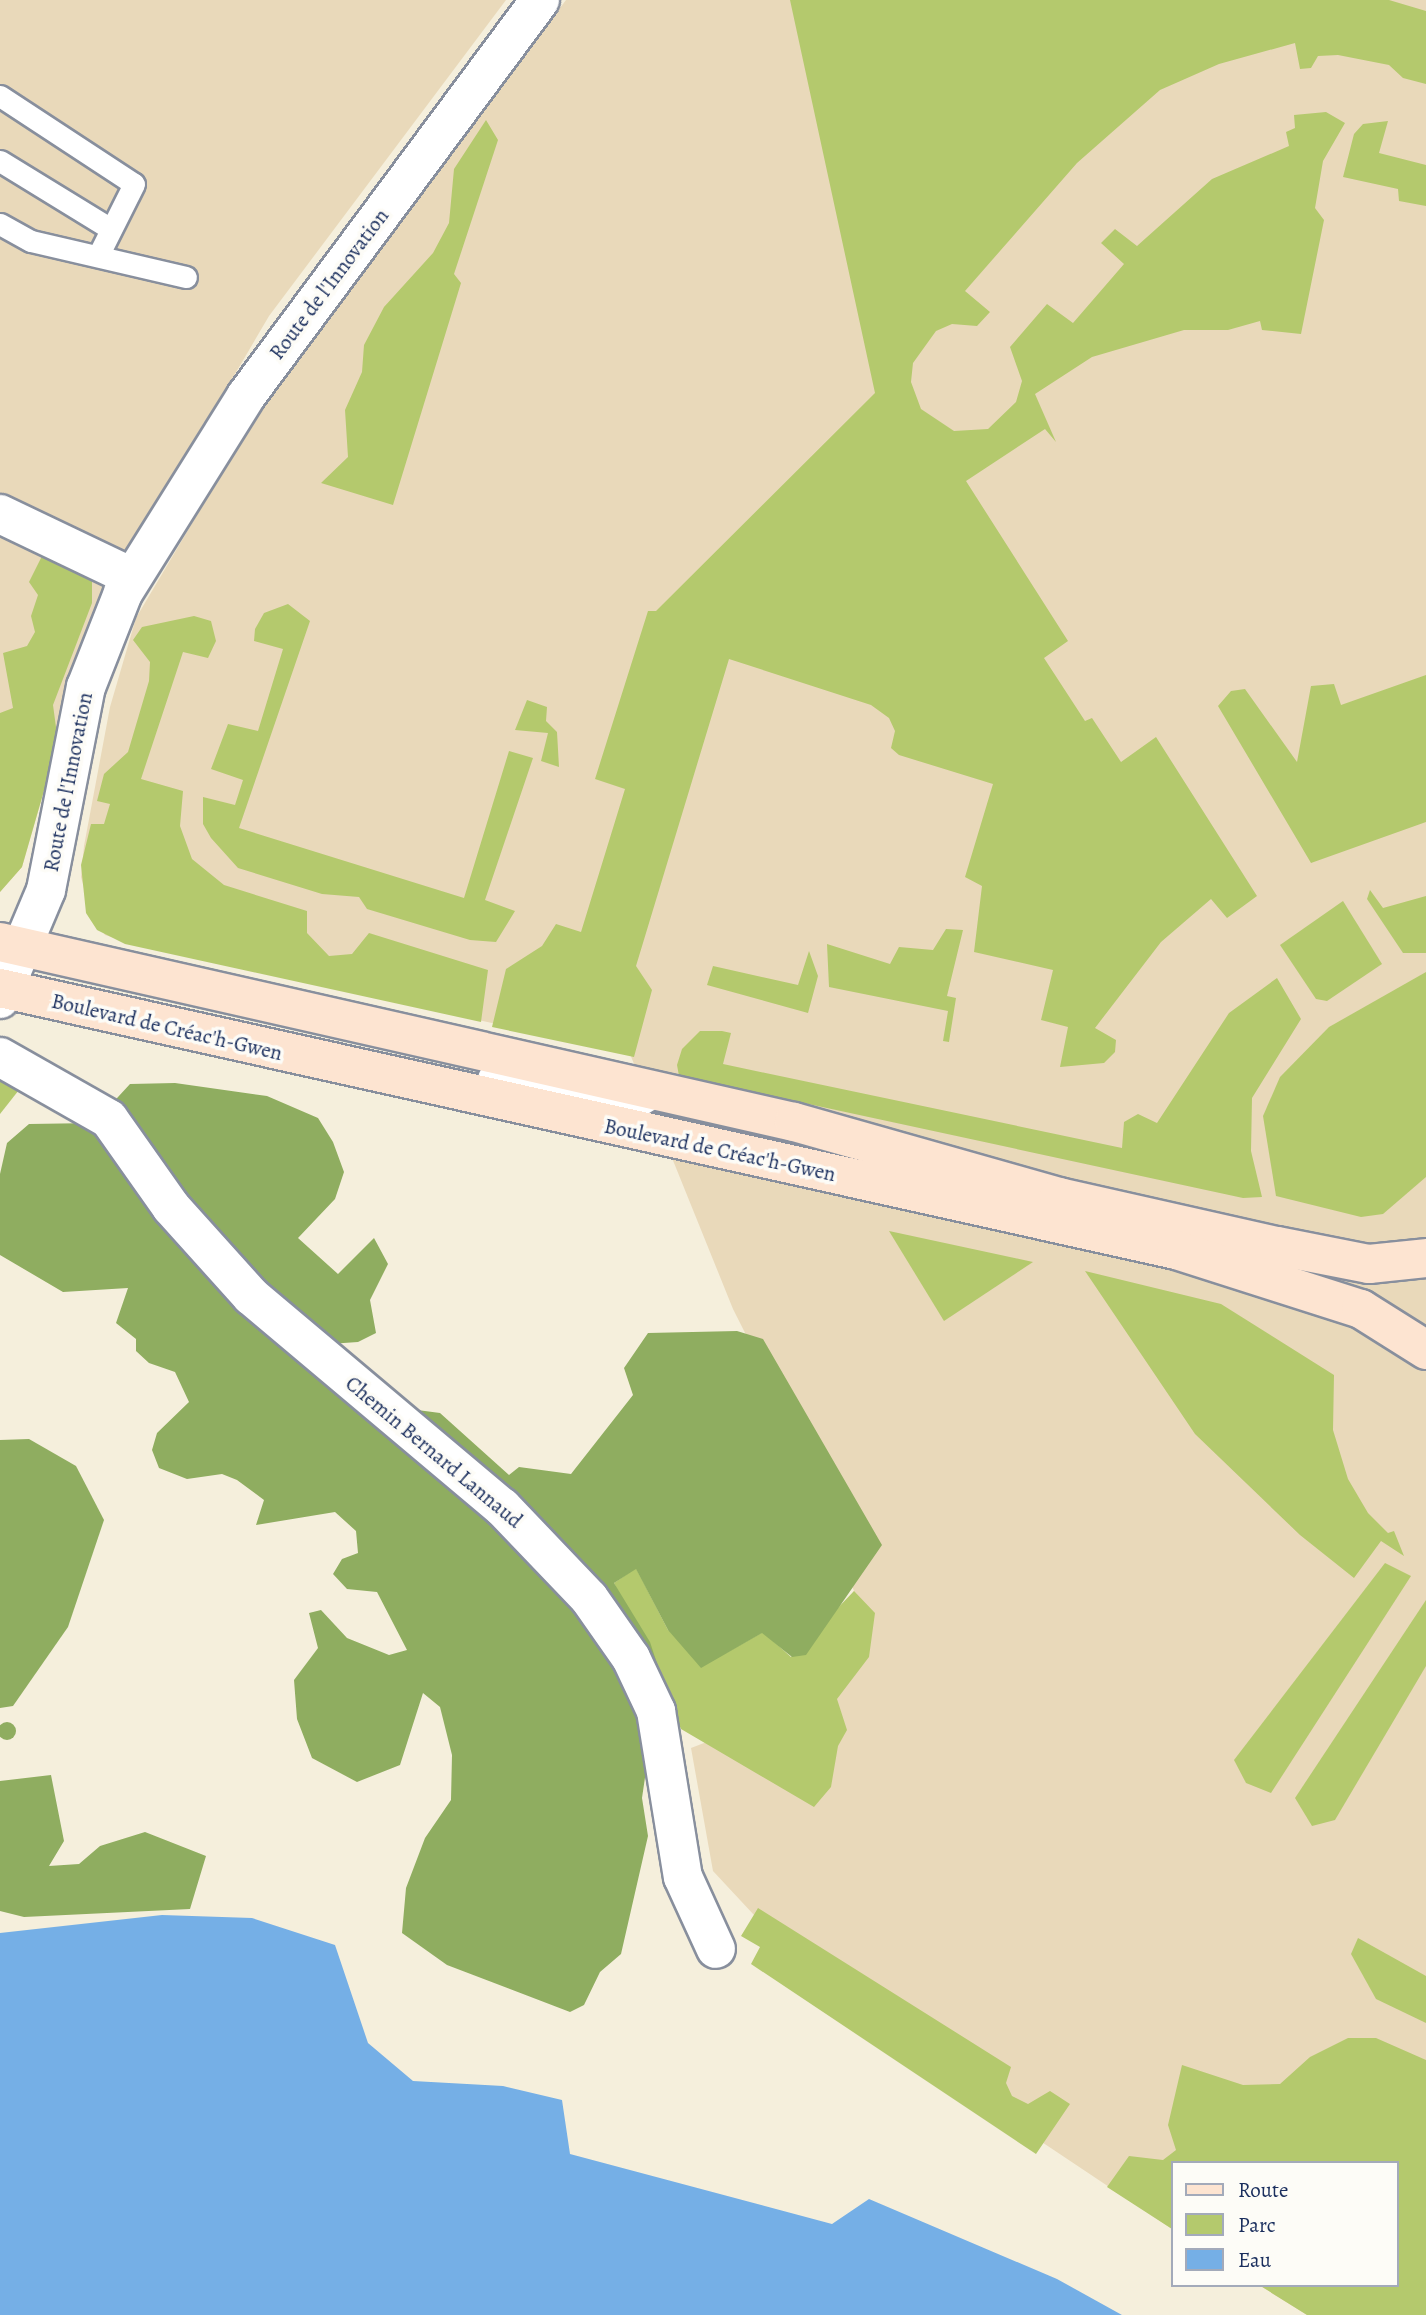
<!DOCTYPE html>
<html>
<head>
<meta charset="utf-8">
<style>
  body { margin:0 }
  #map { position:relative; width:1426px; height:2315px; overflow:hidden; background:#f5efdc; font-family:Alegreya,serif }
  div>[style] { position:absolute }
  .built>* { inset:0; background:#e9d9ba }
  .green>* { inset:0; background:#b4c96d }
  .forest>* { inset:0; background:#8fad60 }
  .round { border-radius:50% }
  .water>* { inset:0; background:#75afe6 }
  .roads { filter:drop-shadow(2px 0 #888f9d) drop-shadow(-2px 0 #888f9d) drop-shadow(0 2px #888f9d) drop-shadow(0 -2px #888f9d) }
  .lane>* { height:21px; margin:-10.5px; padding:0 10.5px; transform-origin:10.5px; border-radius:10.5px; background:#fff }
  .street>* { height:38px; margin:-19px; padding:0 19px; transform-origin:19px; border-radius:19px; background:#fff }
  .secondary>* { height:38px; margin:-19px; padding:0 19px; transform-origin:19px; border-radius:19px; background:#fde4d1 }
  span { translate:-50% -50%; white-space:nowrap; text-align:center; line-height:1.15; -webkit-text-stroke:7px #fdfcf7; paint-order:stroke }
  .street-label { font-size:21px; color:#1b2f5e }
  .legend { position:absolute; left:1171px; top:2161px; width:228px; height:126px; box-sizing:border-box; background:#fdfcf7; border:2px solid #a3aaba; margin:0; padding:9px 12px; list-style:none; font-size:21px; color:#1b2f5e }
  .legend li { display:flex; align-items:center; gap:14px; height:35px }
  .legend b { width:35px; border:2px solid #a3aaba }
</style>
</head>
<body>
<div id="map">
  <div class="built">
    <i style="clip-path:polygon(0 0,506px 0,269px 316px,178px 471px,65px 718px,22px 867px,0 892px)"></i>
    <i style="clip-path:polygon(566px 0,1426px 0,1426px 2315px,1307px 2315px,1259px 2285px,1396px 2285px,1396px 2163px,1172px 2163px,1172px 2229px,913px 2056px,797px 1961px,713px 1871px,691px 1748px,772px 1717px,854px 1591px,785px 1412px,733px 1309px,630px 1054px,121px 940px,105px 935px,91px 914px,81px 877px,84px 846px,110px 707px,136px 618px,249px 427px)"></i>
  </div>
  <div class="green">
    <i style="clip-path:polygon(790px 0,1389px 0,1426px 11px,1426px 84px,1403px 78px,1389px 65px,1338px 55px,1318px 56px,1311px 68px,1300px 69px,1295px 43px,1219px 64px,1160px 90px,1077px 163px,965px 291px,990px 312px,977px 326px,952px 324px,936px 331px,913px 363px,911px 382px,921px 409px,954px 431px,988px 429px,1016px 402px,1022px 381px,1010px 347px,1047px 304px,1073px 323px,1124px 264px,1101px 243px,1115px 229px,1137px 246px,1212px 179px,1289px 146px,1286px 132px,1295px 128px,1294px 115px,1326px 112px,1345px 123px,1323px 161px,1315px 208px,1324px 220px,1301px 334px,1262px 330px,1260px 321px,1228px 330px,1184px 330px,1092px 357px,1035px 394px,1056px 442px,1045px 429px,966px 481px,1068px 641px,1044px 658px,1085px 721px,1092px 718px,1121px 762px,1156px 737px,1257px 896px,1227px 918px,1211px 899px,1161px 942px,1095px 1028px,1116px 1040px,1115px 1052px,1104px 1063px,1060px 1067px,1068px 1027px,1041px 1020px,1053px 970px,974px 952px,982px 886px,965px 877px,993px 784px,899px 755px,891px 748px,895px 731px,889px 718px,871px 705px,729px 659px,636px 966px,652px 990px,634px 1057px,492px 1027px,506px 969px,542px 946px,556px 924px,581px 932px,625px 789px,595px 779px,648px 611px,656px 611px,875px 393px)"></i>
    <i style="clip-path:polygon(486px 120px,498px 140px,454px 274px,461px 283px,393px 505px,321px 483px,348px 457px,345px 410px,362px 372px,364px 345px,384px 307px,433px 253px,449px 223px,454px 169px)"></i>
    <i style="clip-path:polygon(1388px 121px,1379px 153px,1426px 165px,1426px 206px,1399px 201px,1398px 189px,1343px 177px,1354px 134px,1363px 124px)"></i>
    <i style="clip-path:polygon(0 527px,92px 578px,92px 603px,53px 705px,58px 742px,22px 867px,0 892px,0 713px,13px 708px,3px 653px,27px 646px,35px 632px,31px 616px,38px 595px,29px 582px,42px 556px,0 536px)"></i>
    <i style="clip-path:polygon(288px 604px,310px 621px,239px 828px,464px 898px,509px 751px,533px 758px,485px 900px,515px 911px,496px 942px,470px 940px,367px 909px,359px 897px,322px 894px,238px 868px,211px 838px,203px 824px,203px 797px,235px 805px,243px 780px,211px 769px,228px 724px,258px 731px,283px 649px,254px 641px,255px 629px,264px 613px)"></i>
    <i style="clip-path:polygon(194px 616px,211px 621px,216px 641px,208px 658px,183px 652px,141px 779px,183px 791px,180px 826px,192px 859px,224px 885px,307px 911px,307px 933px,329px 956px,352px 954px,369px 933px,488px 970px,481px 1022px,125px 944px,97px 930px,86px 913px,81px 865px,91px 824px,104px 824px,110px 804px,97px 801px,104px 774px,128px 752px,149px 681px,150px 662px,133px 640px,142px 627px)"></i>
    <i style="clip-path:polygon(1426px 675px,1426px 822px,1311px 863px,1218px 706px,1231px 691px,1245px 689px,1297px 762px,1311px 686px,1334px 684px,1341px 705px)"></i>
    <i style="clip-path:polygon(527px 700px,547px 707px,546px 721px,557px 732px,559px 767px,541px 761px,548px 733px,515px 730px)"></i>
    <i style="clip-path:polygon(1370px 890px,1383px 908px,1426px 896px,1426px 953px,1403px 953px,1367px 899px)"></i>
    <i style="clip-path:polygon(1343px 901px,1382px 964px,1327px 1001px,1316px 999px,1280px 945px)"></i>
    <i style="clip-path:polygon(946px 929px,963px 930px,947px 996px,956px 998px,949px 1042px,943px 1041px,948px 1011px,829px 987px,827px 944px,890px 964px,899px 947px,933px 950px)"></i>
    <i style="clip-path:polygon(809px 951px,818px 976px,808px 1013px,707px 985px,713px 966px,798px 985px)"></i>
    <i style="clip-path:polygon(1426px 972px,1426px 1177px,1383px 1214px,1361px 1217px,1276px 1196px,1263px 1116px,1280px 1077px,1329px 1027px)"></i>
    <i style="clip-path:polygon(1277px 978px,1301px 1019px,1252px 1098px,1251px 1151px,1262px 1197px,1243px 1198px,679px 1076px,677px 1065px,682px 1049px,700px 1031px,722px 1031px,731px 1033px,723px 1064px,1122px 1148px,1124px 1122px,1138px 1114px,1157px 1123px,1229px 1013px)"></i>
    <i style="clip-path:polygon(0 1044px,41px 1062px,0 1114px)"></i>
    <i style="clip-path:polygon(889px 1231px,1033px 1262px,944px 1321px)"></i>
    <i style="clip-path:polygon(1085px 1271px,1221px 1304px,1334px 1375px,1333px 1430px,1348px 1479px,1368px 1513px,1388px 1533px,1394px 1531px,1404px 1556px,1381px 1541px,1354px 1578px,1300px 1535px,1195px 1434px)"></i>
    <i style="clip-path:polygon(1385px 1563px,1411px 1576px,1271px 1793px,1246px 1783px,1234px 1760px)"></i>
    <i style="clip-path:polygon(636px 1568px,668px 1630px,726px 1653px,763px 1632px,791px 1657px,854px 1591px,875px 1613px,869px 1657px,837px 1699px,847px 1730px,838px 1746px,831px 1787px,814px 1807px,681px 1729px,614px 1583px)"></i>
    <i style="clip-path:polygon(1426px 1600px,1426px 1666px,1335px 1820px,1312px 1826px,1295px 1798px)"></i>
    <i style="clip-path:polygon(758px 1908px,1011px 2067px,1006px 2083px,1012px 2096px,1028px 2104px,1050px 2091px,1070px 2104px,1036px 2154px,751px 1964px,760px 1947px,741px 1936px)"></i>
    <i style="clip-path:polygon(1358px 1938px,1426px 1976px,1426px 2023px,1376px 1999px,1351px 1954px)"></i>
    <i style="clip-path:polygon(1348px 2038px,1376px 2038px,1426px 2060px,1426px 2315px,1307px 2315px,1259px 2285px,1396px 2285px,1396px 2163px,1172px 2163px,1172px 2229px,1107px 2187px,1129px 2156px,1163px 2160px,1176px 2150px,1168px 2125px,1182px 2065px,1243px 2085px,1280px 2084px,1310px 2057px)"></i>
  </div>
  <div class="forest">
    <i style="clip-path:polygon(175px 1083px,267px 1096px,318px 1118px,333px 1142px,344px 1172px,335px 1199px,298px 1238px,338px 1274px,374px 1238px,388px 1264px,370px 1300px,376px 1333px,358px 1342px,329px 1344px,357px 1402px,440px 1413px,509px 1475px,519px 1467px,571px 1474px,633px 1395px,624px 1368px,648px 1333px,737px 1331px,763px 1339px,882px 1545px,806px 1655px,792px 1657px,762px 1633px,701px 1668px,668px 1630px,636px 1569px,614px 1583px,650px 1642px,673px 1712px,647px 1764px,642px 1798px,648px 1836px,621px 1954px,600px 1972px,584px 2005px,570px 2012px,447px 1965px,402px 1933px,406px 1888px,425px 1838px,451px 1800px,452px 1755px,440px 1707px,423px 1693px,400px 1765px,357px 1782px,312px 1758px,297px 1719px,294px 1680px,318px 1648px,309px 1613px,321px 1610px,347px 1638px,389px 1655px,407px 1650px,377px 1592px,347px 1589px,333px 1574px,342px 1559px,358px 1553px,356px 1531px,335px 1512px,256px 1525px,264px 1500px,237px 1480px,222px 1474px,187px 1479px,159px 1468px,152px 1450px,157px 1433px,189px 1402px,175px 1372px,149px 1363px,136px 1351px,136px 1339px,116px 1323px,128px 1288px,63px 1292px,0 1255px,0 1174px,7px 1143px,29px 1124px,94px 1123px,130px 1084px)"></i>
    <i style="clip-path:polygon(29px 1439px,76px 1466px,104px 1520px,68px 1627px,13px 1706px,0 1708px,0 1440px)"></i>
    <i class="round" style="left:-2px;top:1722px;width:18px;height:18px"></i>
    <i style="clip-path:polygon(51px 1775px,64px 1841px,49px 1866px,79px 1864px,100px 1846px,145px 1832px,206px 1856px,190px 1909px,24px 1917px,0 1911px,0 1781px)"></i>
  </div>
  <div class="water">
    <i style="clip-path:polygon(162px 1915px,252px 1918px,335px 1945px,368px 2043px,413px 2081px,503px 2086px,562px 2100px,570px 2154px,832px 2224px,869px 2199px,1057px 2279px,1122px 2315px,0 2315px,0 1933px)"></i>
  </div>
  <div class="roads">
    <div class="lane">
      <i style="left:0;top:96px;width:160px;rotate:33.3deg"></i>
      <i style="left:134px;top:184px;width:80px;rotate:116.6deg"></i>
      <i style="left:0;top:161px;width:130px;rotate:31.5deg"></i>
      <i style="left:0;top:224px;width:35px;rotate:29deg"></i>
      <i style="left:31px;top:241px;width:159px;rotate:13.1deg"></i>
    </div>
    <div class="street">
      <i style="left:0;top:514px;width:146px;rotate:25.5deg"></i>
      <i style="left:0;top:999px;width:118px;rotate:-67.1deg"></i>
      <i style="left:46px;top:890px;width:207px;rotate:-78.9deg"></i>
      <i style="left:86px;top:687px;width:101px;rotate:-68.5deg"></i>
      <i style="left:123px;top:593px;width:232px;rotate:-58deg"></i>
      <i style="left:246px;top:396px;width:493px;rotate:-53.4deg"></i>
      <i style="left:0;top:1057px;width:125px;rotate:29.6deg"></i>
      <i style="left:109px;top:1119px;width:108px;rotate:54.8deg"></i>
      <i style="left:171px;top:1207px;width:120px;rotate:48deg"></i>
      <i style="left:251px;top:1296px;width:328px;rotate:40.1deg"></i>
      <i style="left:502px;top:1507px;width:126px;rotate:46.3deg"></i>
      <i style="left:589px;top:1598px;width:73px;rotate:55deg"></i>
      <i style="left:631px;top:1658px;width:59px;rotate:64.7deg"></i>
      <i style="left:656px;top:1711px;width:168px;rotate:80.8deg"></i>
      <i style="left:683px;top:1877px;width:79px;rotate:65.4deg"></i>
      <i style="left:497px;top:1080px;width:130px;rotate:11.6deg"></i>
      <i style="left:624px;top:1106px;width:29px;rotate:-31deg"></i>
    </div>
    <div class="secondary">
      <i style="left:0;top:942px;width:814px;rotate:12.77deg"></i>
      <i style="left:794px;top:1122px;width:275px;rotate:15.8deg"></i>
      <i style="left:1059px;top:1197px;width:223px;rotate:12.7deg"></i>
      <i style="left:1277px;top:1246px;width:94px;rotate:11.1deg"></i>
      <i style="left:1369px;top:1264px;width:57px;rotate:-6deg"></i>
      <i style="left:0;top:988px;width:1205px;rotate:12.56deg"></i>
      <i style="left:1176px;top:1250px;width:194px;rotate:17.7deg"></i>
      <i style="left:1361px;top:1309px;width:77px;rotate:32.2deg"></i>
    </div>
  </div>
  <div class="street-label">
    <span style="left:329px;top:284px;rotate:-53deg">Route de l'Innovation</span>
    <span style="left:68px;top:782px;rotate:-79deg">Route de l'Innovation</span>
    <span style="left:167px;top:1027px;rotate:13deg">Boulevard de Créac'h-Gwen</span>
    <span style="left:720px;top:1150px;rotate:12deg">Boulevard de Créac'h-Gwen</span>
    <span style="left:434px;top:1452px;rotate:40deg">Chemin Bernard Lannaud</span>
  </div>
  <ul class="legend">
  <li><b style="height:9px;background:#fde4d1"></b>Route</li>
  <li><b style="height:19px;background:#b4c96d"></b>Parc</li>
  <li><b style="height:19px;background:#75afe6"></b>Eau</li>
  </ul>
</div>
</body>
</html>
